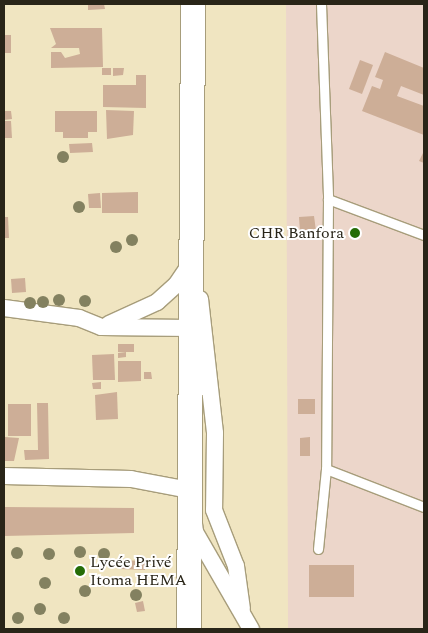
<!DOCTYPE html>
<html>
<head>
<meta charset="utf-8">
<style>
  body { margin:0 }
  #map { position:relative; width:428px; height:633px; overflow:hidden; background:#f0e5c1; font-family:Spectral,serif }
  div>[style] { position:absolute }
  .medical>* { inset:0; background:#ecd6ca }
  .building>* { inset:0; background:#cdae97 }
  .roads { filter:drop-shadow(1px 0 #a79d7b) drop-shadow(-1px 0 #a79d7b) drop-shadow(0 1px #a79d7b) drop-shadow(0 -1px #a79d7b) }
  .lane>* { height:9px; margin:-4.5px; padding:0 4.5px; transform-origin:4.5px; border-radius:4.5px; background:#fff }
  .street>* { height:16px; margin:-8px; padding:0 8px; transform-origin:8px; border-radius:8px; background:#fff }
  .secondary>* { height:24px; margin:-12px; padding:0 12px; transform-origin:12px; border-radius:12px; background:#fff }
  .trees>* { width:12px; height:12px; margin:-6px; border-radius:50%; background:#838160 }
  .dots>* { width:14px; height:14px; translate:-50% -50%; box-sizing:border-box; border:2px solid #fff; border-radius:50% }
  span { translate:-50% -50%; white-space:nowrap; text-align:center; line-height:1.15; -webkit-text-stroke:4px #fff; paint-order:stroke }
  .poi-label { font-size:16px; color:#292518 }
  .right { translate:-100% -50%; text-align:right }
  .left { translate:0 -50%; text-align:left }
  .frame { position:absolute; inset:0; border:5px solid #292518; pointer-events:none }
</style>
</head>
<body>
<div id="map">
  <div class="medical">
    <i style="clip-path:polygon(286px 4px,424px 4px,424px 629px,288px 629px)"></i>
  </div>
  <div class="building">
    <i style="clip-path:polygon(88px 4px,104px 4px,105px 9px,88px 10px)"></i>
    <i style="clip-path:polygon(50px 28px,102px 28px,103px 67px,51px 68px,51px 52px,61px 52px,65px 58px,80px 54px,79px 48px,51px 48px,56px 44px)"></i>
    <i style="clip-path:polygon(4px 35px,11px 35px,11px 53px,4px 53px)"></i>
    <i style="clip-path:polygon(385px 52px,424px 68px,424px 95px,401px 86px,397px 96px,424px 106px,424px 135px,362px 111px,372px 86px,380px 89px,383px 80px,375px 77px)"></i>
    <i style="clip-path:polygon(360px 60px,373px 65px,362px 94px,349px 89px)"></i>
    <i style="clip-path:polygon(102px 68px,111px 68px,111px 75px,102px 75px)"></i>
    <i style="clip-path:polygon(113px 68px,124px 68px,123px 75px,113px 76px)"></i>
    <i style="clip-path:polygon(136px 75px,146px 75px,146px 108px,103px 107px,103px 85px,136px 85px)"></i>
    <i style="clip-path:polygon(106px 110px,134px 111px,133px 135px,107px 139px)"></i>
    <i style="clip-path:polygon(4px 111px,11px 111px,12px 119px,4px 120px)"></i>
    <i style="clip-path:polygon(55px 111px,97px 111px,97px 132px,88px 132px,88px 138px,63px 138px,63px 132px,55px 132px)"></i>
    <i style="clip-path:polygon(4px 121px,11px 121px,12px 138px,4px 138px)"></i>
    <i style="clip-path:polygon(92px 143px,93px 152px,70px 153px,69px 144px)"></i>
    <i style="clip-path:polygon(424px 151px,424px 163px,419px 161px)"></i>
    <i style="clip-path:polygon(138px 192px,138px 213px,102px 213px,102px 193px)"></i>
    <i style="clip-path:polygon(100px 193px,101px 208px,89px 208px,88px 194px)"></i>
    <i style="clip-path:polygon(314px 216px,316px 231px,300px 232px,299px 217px)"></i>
    <i style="clip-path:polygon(4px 217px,8px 217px,9px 238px,4px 238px)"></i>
    <i style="clip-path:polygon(25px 278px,26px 292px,12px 293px,11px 279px)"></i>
    <i style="clip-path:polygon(118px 344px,134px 344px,134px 352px,118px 352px)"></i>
    <i style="clip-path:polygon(126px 352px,126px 357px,118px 358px,118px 353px)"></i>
    <i style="clip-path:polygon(114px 354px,115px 380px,93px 380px,92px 355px)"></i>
    <i style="clip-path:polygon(118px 361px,141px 361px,141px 381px,118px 382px)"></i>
    <i style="clip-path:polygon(144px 372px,151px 372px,152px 379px,144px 379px)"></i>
    <i style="clip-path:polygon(101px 382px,101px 389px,93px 389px,92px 383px)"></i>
    <i style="clip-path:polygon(117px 392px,118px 419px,96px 420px,95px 395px)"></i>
    <i style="clip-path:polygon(298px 399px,315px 399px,315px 414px,298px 414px)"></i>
    <i style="clip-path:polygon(37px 403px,48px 403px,49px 459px,25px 460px,24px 450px,38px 450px)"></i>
    <i style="clip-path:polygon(8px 404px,31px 404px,31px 436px,8px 436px)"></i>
    <i style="clip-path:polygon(5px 437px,19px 438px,14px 461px,4px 461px)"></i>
    <i style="clip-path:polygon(310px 437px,310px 456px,300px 456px,300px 438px)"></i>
    <i style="clip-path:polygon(4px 507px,134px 508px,134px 533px,4px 536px)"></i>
    <i style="clip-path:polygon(120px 560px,145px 561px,145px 570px,120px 569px)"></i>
    <i style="clip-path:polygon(309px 565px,354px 565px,354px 597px,309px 597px)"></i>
    <i style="clip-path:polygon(143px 601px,145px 611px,137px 612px,135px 603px)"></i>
  </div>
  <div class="roads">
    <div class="lane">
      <i style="left:321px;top:4px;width:195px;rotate:87.9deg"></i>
      <i style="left:328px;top:199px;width:270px;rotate:90.4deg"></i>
      <i style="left:326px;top:469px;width:105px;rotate:21.2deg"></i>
      <i style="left:328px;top:199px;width:103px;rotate:20.6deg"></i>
      <i style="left:318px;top:549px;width:80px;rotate:-84.3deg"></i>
    </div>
    <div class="street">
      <i style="left:200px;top:299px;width:135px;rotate:83.6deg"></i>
      <i style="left:215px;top:433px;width:77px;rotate:90.7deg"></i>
      <i style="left:214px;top:510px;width:60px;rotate:68.6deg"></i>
      <i style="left:236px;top:566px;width:43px;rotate:82.1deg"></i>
      <i style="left:4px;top:308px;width:76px;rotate:7.6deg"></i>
      <i style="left:79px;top:318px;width:24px;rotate:22deg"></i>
      <i style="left:101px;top:327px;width:90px;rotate:0.6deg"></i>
      <i style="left:109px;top:324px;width:53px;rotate:-24.6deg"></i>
      <i style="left:157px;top:302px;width:25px;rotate:-42deg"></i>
      <i style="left:176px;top:285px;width:27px;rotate:-56deg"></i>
      <i style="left:4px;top:476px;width:127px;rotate:1.4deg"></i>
      <i style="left:131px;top:479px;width:60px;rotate:10.6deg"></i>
      <i style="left:190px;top:490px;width:42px;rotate:83.2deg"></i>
      <i style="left:195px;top:532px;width:112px;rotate:60deg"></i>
    </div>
    <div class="secondary">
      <i style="left:189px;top:629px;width:625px;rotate:-89.63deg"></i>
    </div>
  </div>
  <div class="trees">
    <i style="left:63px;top:157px"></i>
    <i style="left:79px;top:207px"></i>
    <i style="left:132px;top:240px"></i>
    <i style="left:116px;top:247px"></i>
    <i style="left:59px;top:300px"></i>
    <i style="left:85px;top:301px"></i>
    <i style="left:43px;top:302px"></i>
    <i style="left:30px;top:303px"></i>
    <i style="left:80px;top:552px"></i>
    <i style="left:17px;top:553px"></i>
    <i style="left:49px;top:554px"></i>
    <i style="left:104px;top:554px"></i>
    <i style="left:45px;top:583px"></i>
    <i style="left:85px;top:591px"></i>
    <i style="left:136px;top:595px"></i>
    <i style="left:40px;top:609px"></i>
    <i style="left:18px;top:618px"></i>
    <i style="left:64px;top:618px"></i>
  </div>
  <div class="dots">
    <i style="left:355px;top:233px;background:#256c07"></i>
    <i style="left:80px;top:571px;background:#256c07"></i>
  </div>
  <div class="poi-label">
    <span class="right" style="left:344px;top:233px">CHR Banfora</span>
    <span class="left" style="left:90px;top:571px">Lycée Privé<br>Itoma HEMA</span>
  </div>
  <div class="frame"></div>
</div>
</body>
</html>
